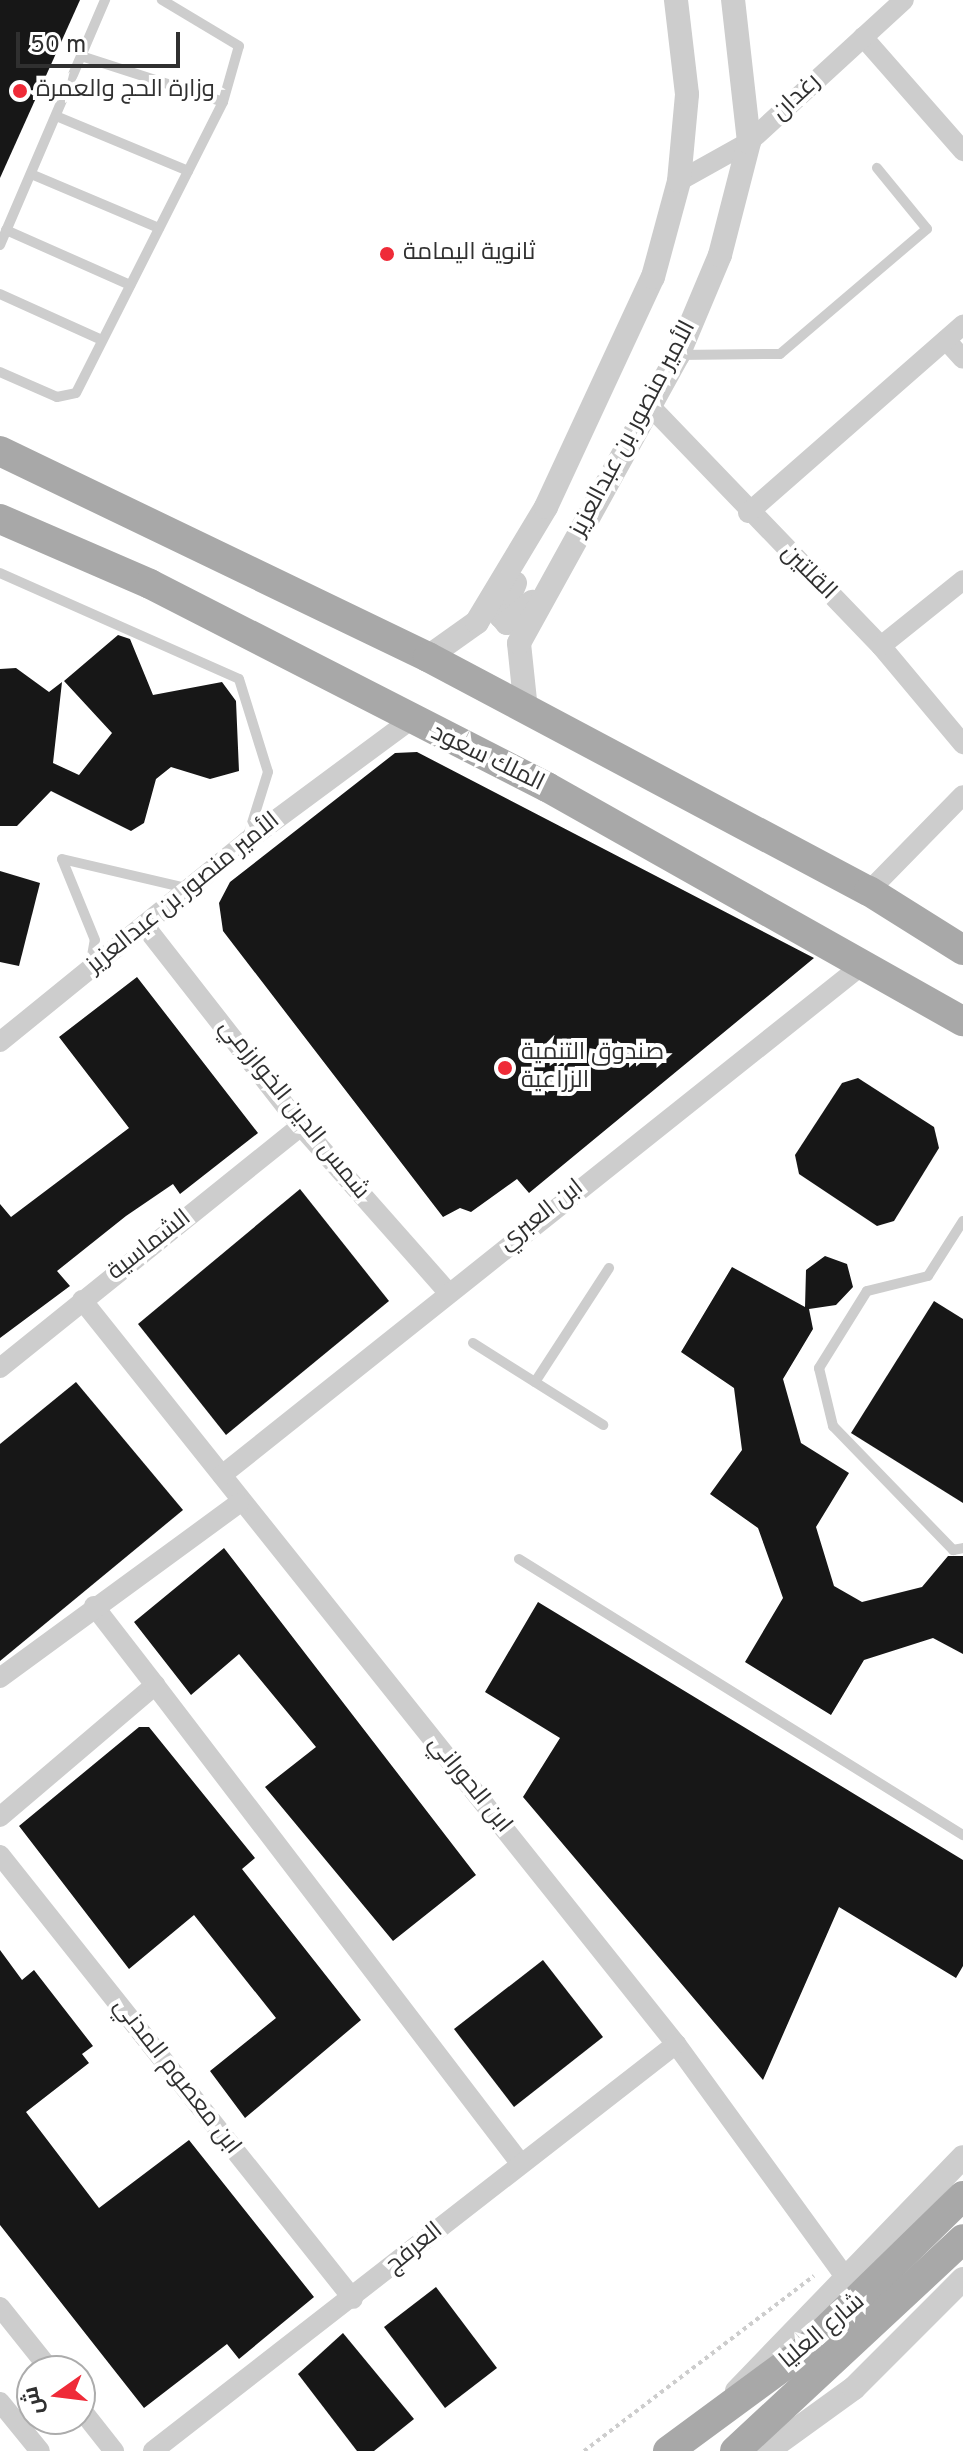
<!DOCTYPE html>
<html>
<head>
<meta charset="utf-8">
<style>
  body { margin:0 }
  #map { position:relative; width:963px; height:2451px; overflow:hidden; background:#fff; font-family:Overpass,Cairo,sans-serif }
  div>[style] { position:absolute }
  .building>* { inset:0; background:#171717 }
  .path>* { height:4px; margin-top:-2px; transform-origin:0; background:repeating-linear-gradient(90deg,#cdcdcd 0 4px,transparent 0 8px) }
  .service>* { height:10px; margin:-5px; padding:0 5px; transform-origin:5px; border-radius:5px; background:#cdcdcd }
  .minor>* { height:20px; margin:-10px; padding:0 10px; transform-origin:10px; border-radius:10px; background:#cdcdcd }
  .tertiary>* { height:24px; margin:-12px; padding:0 12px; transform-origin:12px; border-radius:12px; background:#cdcdcd }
  .primary>* { height:30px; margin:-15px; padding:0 15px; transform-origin:15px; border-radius:15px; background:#a8a8a8 }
  .dots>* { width:22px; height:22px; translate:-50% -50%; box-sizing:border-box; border:4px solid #fff; border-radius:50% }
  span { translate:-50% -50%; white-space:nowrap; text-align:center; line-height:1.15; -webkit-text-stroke:8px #fff; paint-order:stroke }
  .poi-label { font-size:24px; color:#303030 }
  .left { translate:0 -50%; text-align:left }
  .street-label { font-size:24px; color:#303030 }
  .north { position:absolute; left:16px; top:2355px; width:80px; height:80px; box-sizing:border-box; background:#fff; border:2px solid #acacac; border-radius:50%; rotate:256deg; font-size:22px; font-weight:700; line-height:32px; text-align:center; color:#303030 }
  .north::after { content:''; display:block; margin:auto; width:28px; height:36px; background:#ef2b38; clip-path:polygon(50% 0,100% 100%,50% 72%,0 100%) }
  .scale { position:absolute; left:16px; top:32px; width:164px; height:36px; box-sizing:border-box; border:4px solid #303030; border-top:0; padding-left:10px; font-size:24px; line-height:28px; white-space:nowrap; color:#303030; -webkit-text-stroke:6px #fff; paint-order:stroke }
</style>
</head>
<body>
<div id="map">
  <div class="building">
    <i style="clip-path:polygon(0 0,80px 0,0 178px)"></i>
    <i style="clip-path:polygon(118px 635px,130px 639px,153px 695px,222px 682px,236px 701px,239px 771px,210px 779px,171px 767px,156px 779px,144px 823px,131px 831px,51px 791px,17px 826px,0 826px,0 669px,16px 668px,49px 692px,62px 682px,53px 763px,79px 775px,112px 733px,64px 681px)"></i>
    <i style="clip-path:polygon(417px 752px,814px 958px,529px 1193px,517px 1179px,471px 1212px,460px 1208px,443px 1217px,223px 931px,219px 903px,230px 882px,395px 753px)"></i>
    <i style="clip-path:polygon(0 871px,40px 883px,19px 966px,0 962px)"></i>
    <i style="clip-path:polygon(137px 977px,258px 1133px,180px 1194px,173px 1184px,126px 1216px,57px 1271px,70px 1286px,0 1338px,0 1204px,11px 1217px,129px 1128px,59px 1037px)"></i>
    <i style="clip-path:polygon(858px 1078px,934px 1127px,939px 1148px,894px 1221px,877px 1226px,799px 1174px,795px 1155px,842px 1083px)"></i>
    <i style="clip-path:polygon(300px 1189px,389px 1301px,226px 1435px,138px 1324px)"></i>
    <i style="clip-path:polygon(825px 1256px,847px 1264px,853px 1287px,836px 1305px,809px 1309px,813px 1329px,783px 1379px,801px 1443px,849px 1473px,816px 1527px,834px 1586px,862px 1602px,922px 1587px,948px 1556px,963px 1556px,963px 1654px,933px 1638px,864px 1660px,831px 1715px,745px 1662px,783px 1598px,758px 1528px,710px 1494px,742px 1450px,734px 1388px,681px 1352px,732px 1267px,805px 1307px,806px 1270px)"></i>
    <i style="clip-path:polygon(934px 1301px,963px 1319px,963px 1503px,851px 1433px)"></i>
    <i style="clip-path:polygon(76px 1382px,183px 1510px,0 1661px,0 1444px)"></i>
    <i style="clip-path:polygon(224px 1548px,476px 1875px,393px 1941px,265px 1787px,316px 1747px,239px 1654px,191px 1695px,134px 1622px)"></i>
    <i style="clip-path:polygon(538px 1602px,963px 1860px,963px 1966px,956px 1978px,839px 1907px,763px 2080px,523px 1797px,560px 1738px,485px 1692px)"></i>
    <i style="clip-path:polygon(139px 1727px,149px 1727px,255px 1858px,242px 1869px,361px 2020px,245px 2118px,210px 2071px,276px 2018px,194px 1915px,129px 1969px,19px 1826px)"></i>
    <i style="clip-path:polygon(0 1950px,22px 1980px,34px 1970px,93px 2046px,82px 2054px,89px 2063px,26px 2112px,99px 2208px,189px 2140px,314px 2297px,239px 2359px,227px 2344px,144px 2408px,0 2225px)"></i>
    <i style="clip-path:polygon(543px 1960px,603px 2037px,514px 2107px,454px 2029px)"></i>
    <i style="clip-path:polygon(436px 2287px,497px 2368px,445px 2408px,384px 2327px)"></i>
    <i style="clip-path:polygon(343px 2333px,414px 2419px,374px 2451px,357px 2451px,298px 2374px)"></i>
  </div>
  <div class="path">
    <i style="left:584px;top:2451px;width:289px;rotate:-37.3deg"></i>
  </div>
  <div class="service">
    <i style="left:81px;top:56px;width:149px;rotate:17.9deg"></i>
    <i style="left:56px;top:116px;width:143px;rotate:22.6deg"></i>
    <i style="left:31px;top:174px;width:139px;rotate:22.9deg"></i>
    <i style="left:6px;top:230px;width:136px;rotate:23.9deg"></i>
    <i style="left:0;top:245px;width:267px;rotate:-66.8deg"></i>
    <i style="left:0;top:294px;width:112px;rotate:24.3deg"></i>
    <i style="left:678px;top:355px;width:102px;rotate:-0.6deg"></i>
    <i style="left:780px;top:354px;width:193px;rotate:-40.4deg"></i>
    <i style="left:927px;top:229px;width:79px;rotate:-129.3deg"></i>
    <i style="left:0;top:372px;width:62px;rotate:23.7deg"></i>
    <i style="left:57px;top:397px;width:19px;rotate:-12deg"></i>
    <i style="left:76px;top:393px;width:326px;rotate:-63.2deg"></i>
    <i style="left:223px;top:102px;width:58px;rotate:-74.1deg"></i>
    <i style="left:239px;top:46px;width:90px;rotate:-149.1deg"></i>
    <i style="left:0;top:573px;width:261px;rotate:23.9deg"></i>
    <i style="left:239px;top:679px;width:97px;rotate:72.7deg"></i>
    <i style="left:268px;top:772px;width:70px;rotate:107.4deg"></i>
    <i style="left:90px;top:967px;width:27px;rotate:-80deg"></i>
    <i style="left:95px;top:940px;width:87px;rotate:-112.2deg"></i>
    <i style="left:62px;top:859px;width:128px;rotate:13.1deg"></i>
    <i style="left:963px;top:1221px;width:65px;rotate:122.5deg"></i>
    <i style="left:928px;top:1276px;width:63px;rotate:166.2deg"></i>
    <i style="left:867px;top:1291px;width:91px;rotate:121.9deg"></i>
    <i style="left:819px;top:1368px;width:60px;rotate:76.4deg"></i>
    <i style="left:833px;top:1426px;width:173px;rotate:45.9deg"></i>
    <i style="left:953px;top:1550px;width:10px;rotate:-11deg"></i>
    <i style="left:473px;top:1343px;width:154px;rotate:32.2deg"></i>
    <i style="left:535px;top:1382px;width:136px;rotate:-57deg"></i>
    <i style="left:519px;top:1559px;width:523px;rotate:31.87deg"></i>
  </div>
  <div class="minor">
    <i style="left:863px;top:37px;width:152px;rotate:48.7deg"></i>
    <i style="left:679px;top:181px;width:80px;rotate:-29.1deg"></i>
    <i style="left:749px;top:142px;width:210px;rotate:-42.5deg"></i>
    <i style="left:946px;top:340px;width:25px;rotate:48deg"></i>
    <i style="left:650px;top:406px;width:333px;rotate:46.1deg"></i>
    <i style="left:881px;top:646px;width:128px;rotate:50.1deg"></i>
    <i style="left:748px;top:513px;width:286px;rotate:-41.2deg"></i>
    <i style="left:881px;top:646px;width:105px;rotate:-38.8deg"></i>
    <i style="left:869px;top:891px;width:134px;rotate:-45.6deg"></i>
    <i style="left:144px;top:925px;width:255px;rotate:52deg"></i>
    <i style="left:301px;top:1126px;width:219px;rotate:48.5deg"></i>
    <i style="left:0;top:1042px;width:318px;rotate:-39.1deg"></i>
    <i style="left:247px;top:841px;width:202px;rotate:-36.5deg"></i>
    <i style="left:82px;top:1300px;width:952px;rotate:51.4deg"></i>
    <i style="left:676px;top:2044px;width:289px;rotate:54deg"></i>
    <i style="left:0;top:1368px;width:386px;rotate:-38.8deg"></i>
    <i style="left:222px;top:1475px;width:823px;rotate:-38.54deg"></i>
    <i style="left:94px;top:1606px;width:100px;rotate:52.3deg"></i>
    <i style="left:0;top:1678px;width:296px;rotate:-36.2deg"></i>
    <i style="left:0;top:1817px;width:204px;rotate:-40.4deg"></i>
    <i style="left:155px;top:1685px;width:603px;rotate:52.62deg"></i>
    <i style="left:0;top:1855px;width:567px;rotate:51.51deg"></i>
    <i style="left:0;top:2307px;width:82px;rotate:51.4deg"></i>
    <i style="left:0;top:2402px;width:63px;rotate:50.8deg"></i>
    <i style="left:80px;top:2408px;width:55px;rotate:51.7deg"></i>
    <i style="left:153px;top:2451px;width:663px;rotate:-37.89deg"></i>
  </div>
  <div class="tertiary">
    <i style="left:515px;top:583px;width:36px;rotate:113deg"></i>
    <i style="left:501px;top:616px;width:9px;rotate:49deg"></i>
    <i style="left:507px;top:623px;width:33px;rotate:-40deg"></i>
    <i style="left:428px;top:657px;width:60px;rotate:-35.5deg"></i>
    <i style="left:477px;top:622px;width:134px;rotate:-59deg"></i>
    <i style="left:546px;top:507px;width:254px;rotate:-65.1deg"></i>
    <i style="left:653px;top:277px;width:99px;rotate:-74.8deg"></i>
    <i style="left:679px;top:181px;width:87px;rotate:-84.7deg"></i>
    <i style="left:687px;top:94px;width:95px;rotate:-96.7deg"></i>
    <i style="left:526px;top:710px;width:67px;rotate:-96deg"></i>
    <i style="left:519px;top:643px;width:329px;rotate:-61.1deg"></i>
    <i style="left:678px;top:355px;width:108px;rotate:-67.2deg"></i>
    <i style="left:720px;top:255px;width:117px;rotate:-75.6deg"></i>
    <i style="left:749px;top:142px;width:143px;rotate:-96.4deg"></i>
    <i style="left:737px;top:2391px;width:325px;rotate:-46deg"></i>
    <i style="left:767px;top:2451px;width:107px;rotate:-35.9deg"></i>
    <i style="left:854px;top:2388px;width:154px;rotate:-45deg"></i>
  </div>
  <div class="primary">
    <i style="left:0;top:451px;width:475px;rotate:25.7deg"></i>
    <i style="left:428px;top:657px;width:499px;rotate:28deg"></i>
    <i style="left:869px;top:891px;width:111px;rotate:32.1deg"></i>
    <i style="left:0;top:519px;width:163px;rotate:23.4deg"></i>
    <i style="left:150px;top:584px;width:446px;rotate:27.1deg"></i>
    <i style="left:547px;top:787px;width:477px;rotate:29.4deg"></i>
    <i style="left:668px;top:2451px;width:169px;rotate:-36.3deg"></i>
    <i style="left:804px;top:2351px;width:222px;rotate:-44.3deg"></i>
    <i style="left:735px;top:2451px;width:311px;rotate:-42.9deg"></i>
  </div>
  <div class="dots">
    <i style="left:20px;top:91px;background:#ef2b38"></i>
    <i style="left:387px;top:254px;background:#ef2b38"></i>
    <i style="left:505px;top:1068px;background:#ef2b38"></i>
  </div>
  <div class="poi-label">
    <span class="left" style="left:36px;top:91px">وزارة الحج والعمرة</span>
    <span class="left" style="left:403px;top:254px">ثانوية اليمامة</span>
    <span class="left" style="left:521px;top:1068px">صندوق التنمية<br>الزراعية</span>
  </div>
  <div class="street-label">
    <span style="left:797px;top:98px;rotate:-43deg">رغدان</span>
    <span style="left:634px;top:429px;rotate:-62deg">الأمير منصور بن عبدالعزيز</span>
    <span style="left:808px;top:573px;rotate:45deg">القلتين</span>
    <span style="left:487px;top:759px;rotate:26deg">الملك سعود</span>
    <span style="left:184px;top:894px;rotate:-39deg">الأمير منصور بن عبدالعزيز</span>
    <span style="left:293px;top:1110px;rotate:51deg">شمس الدين الخوارزمي</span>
    <span style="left:542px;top:1216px;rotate:-38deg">ابن العبري</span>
    <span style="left:150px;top:1246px;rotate:-38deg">الشماسية</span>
    <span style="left:469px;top:1785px;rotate:51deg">ابن الحوراني</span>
    <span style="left:176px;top:2077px;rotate:52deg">ابن معصوم المدني</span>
    <span style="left:415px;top:2249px;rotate:-39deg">العرفج</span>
    <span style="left:823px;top:2332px;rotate:-40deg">شارع العليا</span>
  </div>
  <div class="north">ش</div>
  <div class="scale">50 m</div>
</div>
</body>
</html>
